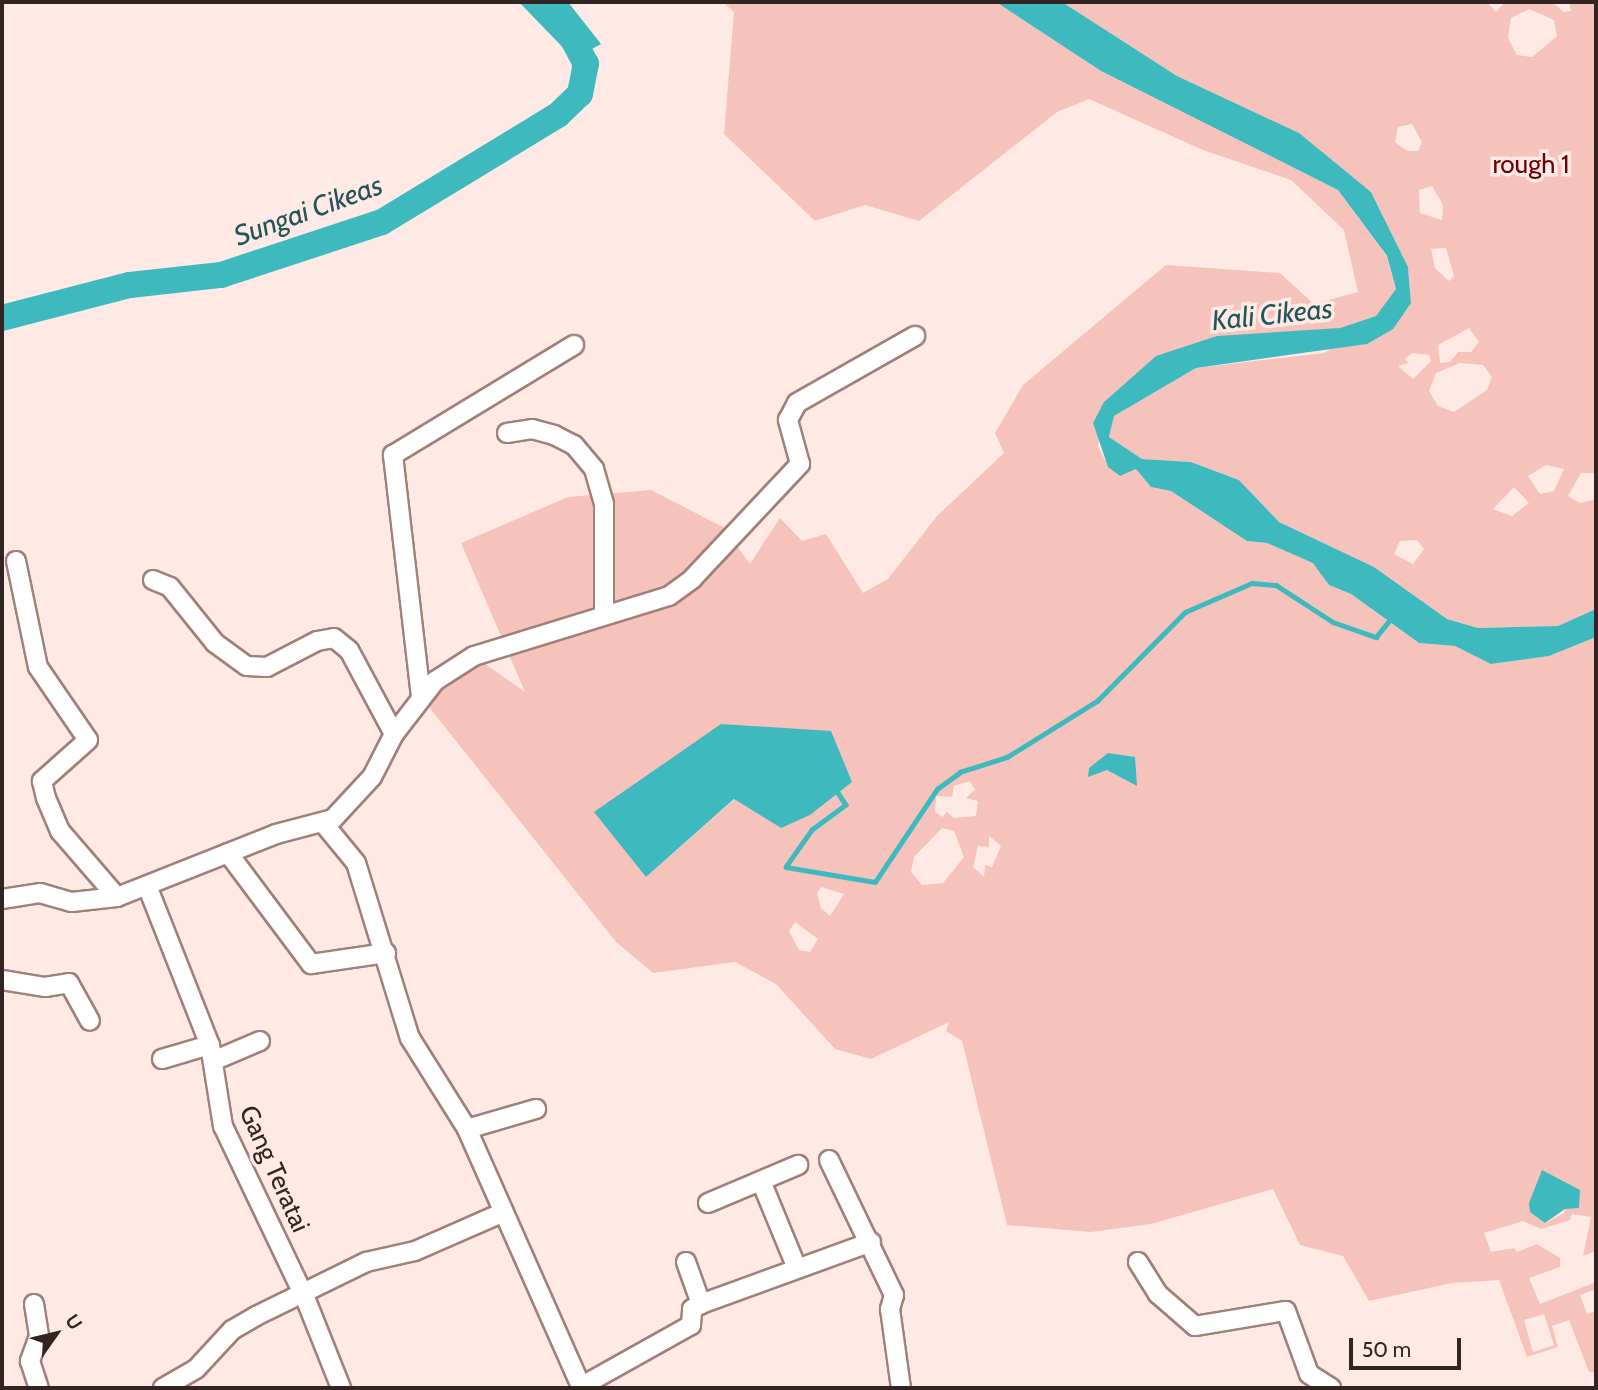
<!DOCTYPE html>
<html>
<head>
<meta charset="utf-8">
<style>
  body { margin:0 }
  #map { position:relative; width:1598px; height:1390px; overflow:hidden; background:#ffe9e5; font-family:Cabin,sans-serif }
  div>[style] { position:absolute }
  .green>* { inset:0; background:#f5c3bb }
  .water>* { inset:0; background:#3ebabf }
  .stream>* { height:4.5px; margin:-2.25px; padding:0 2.25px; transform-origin:2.25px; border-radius:2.25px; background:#3ebabf }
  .river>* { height:26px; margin:-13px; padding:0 13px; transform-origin:13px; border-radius:13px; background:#3ebabf }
  .roads { filter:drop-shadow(2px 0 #a0807b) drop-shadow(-2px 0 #a0807b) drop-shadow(0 2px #a0807b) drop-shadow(0 -2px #a0807b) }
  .minor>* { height:18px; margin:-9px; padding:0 9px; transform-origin:9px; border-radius:9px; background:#fff }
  span { translate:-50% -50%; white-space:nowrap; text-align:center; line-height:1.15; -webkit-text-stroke:7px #ffe9e5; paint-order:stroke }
  .park-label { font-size:26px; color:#6a0000 }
  .street-label { font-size:26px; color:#312422 }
  .water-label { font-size:28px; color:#225558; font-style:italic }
  .frame { position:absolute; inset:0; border:4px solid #312422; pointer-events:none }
  .north { position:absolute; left:21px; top:1299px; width:70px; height:70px; -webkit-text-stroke:5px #ffe9e5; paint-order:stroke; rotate:56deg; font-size:19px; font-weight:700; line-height:28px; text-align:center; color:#312422 }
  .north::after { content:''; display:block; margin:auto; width:24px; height:32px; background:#312422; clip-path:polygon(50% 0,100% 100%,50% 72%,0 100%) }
  .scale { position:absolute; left:1349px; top:1338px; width:112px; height:32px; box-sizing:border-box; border:4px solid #312422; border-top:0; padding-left:9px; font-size:21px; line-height:24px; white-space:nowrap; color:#312422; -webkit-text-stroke:5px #ffe9e5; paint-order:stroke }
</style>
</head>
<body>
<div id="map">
  <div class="green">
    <i style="clip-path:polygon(evenodd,723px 2px,996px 2px,1101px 71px,1338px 190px,1387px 257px,1396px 290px,1376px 316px,1340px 328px,1156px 356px,1104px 402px,1098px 446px,1108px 466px,1136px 469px,1151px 487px,1171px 491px,1247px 541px,1267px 543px,1314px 563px,1329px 585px,1351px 594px,1419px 643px,1455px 646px,1492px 664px,1549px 656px,1596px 637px,1596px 1251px,1583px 1256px,1591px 1217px,1572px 1214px,1570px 1220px,1541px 1229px,1523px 1221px,1484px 1233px,1491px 1252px,1514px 1248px,1517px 1252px,1537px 1244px,1560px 1258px,1560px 1267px,1529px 1278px,1540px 1304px,1596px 1282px,1596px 1289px,1580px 1295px,1587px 1314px,1596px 1311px,1596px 1372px,1589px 1372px,1569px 1320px,1552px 1326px,1558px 1347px,1527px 1357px,1499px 1280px,1452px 1283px,1369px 1301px,1343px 1256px,1300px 1245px,1273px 1189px,1151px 1224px,1091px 1232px,1007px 1225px,962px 1041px,946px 1031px,949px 1022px,871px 1059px,835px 1049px,776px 984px,735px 962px,653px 973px,616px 942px,421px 697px,474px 656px,525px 692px,461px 543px,568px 497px,651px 490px,723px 527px,750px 564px,780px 518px,802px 541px,826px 534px,863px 593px,888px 579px,937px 516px,1004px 453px,995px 433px,1023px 385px,1166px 265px,1280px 273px,1314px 304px,1358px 292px,1344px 230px,1291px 180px,1203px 150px,1089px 99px,1057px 112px,919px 221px,865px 205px,815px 221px,724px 134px,734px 12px,723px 2px,721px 724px,772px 731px,781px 828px,735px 799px,646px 877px,721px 724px,723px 2px,970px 781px,975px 790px,966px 798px,978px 801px,976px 816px,954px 818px,947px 812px,942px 817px,935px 812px,936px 796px,952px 797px,954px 786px,970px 781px,723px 2px,942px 828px,954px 831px,964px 857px,943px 883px,922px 885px,911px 872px,914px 857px,942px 828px,723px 2px,989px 836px,1001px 846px,992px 867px,985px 865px,984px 877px,973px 867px,978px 846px,989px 847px,989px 836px,723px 2px,821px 887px,844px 894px,830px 916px,821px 908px,817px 893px,821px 887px,723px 2px,795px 922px,818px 939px,810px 952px,799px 950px,789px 931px,795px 922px,723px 2px,1538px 1182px,1574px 1190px,1564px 1213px,1546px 1223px,1533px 1208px,1538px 1182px,723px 2px,1544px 1314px,1554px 1345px,1533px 1352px,1524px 1320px,1544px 1314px)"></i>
    <i style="clip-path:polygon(evenodd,1062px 2px,1487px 2px,1496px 12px,1505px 2px,1553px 3px,1564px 12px,1571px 11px,1569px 2px,1596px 2px,1596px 473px,1581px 473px,1568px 496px,1580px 503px,1596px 499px,1596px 609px,1558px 626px,1478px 628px,1447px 619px,1374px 567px,1279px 522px,1239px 480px,1191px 462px,1142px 459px,1109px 437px,1114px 416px,1196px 368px,1324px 353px,1411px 303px,1408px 267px,1371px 192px,1299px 134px,1177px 76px,1062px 2px,1529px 9px,1554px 20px,1557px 36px,1532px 57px,1517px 55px,1508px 38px,1511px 18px,1529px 9px,1062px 2px,1412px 124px,1422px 142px,1418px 151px,1407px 151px,1395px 142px,1398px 127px,1412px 124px,1062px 2px,1432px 186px,1443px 205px,1442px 220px,1420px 213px,1419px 190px,1432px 186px,1062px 2px,1446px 248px,1454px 276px,1449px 281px,1435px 268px,1431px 249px,1446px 248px,1062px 2px,1469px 328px,1479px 342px,1471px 352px,1458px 352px,1450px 362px,1440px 363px,1438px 345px,1469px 328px,1062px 2px,1412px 353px,1429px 355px,1431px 361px,1413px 379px,1398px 366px,1409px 363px,1405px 359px,1412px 353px,1062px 2px,1460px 363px,1483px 365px,1492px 377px,1487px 390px,1454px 412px,1438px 406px,1429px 391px,1436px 373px,1460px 363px,1062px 2px,1546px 465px,1564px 469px,1554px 491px,1540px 494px,1528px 476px,1546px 465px,1062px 2px,1514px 487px,1529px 503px,1512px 516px,1493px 509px,1514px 487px,1062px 2px,1417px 540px,1424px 549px,1413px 564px,1394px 554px,1400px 541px,1417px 540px)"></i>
  </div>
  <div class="water">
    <i style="clip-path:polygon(519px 2px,568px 2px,601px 44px,574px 59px)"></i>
    <i style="clip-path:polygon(996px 2px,1062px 2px,1177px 76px,1299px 133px,1371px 192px,1408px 267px,1411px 303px,1393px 329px,1367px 344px,1196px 368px,1114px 416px,1109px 437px,1142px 459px,1191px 462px,1239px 480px,1279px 522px,1374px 567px,1447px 619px,1478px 628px,1558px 626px,1596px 609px,1596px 637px,1549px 656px,1491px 664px,1455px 646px,1419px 643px,1351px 594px,1329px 585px,1313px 563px,1267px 543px,1247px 541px,1171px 491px,1151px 487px,1136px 469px,1120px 476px,1108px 467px,1093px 423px,1104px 402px,1156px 356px,1217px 336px,1340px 328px,1376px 316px,1396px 289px,1387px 256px,1338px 190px,1101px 71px)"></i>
    <i style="clip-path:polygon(721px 724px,831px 731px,852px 782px,810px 815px,781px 828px,734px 799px,646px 877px,594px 812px)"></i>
    <i style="clip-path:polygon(1108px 753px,1135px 757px,1137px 786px,1107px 770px,1088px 777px,1089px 768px)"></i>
    <i style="clip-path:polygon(1542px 1170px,1580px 1190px,1579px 1208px,1565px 1209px,1545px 1223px,1530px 1212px,1529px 1203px)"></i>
  </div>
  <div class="stream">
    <i style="left:835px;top:788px;width:20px;rotate:57deg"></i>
    <i style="left:846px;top:805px;width:42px;rotate:143.7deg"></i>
    <i style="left:812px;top:830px;width:45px;rotate:125.1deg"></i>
    <i style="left:786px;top:867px;width:90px;rotate:9.6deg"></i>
    <i style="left:875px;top:882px;width:112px;rotate:-56.3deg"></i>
    <i style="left:937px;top:789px;width:29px;rotate:-36deg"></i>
    <i style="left:960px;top:772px;width:49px;rotate:-17.7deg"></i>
    <i style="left:1007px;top:757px;width:106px;rotate:-31.9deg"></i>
    <i style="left:1097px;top:701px;width:125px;rotate:-45.3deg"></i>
    <i style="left:1185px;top:612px;width:73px;rotate:-23.4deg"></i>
    <i style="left:1252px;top:583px;width:24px;rotate:5deg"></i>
    <i style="left:1276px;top:585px;width:68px;rotate:33deg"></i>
    <i style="left:1333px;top:622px;width:46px;rotate:19.2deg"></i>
    <i style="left:1376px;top:637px;width:22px;rotate:-51deg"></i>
  </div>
  <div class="river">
    <i style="left:2px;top:318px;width:132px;rotate:-14.5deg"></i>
    <i style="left:130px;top:285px;width:92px;rotate:-6.3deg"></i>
    <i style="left:221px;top:275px;width:169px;rotate:-18.2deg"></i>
    <i style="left:382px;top:222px;width:206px;rotate:-31.3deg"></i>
    <i style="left:558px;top:115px;width:30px;rotate:-44deg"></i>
    <i style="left:580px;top:94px;width:31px;rotate:-79deg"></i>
    <i style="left:586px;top:64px;width:34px;rotate:-118deg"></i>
    <i style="left:570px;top:34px;width:45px;rotate:-135deg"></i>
  </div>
  <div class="roads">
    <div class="minor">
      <i style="left:507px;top:433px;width:25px;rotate:-9deg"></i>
      <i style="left:532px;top:429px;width:23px;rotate:15deg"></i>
      <i style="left:554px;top:435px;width:22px;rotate:27deg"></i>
      <i style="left:574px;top:445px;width:31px;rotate:50deg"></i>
      <i style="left:594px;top:469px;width:36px;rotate:74deg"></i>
      <i style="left:604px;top:504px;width:110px;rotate:90deg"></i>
      <i style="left:16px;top:561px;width:108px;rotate:78.3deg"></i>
      <i style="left:38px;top:667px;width:88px;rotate:55.6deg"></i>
      <i style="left:88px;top:740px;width:62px;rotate:138.3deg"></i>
      <i style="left:42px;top:781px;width:17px;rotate:77deg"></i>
      <i style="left:46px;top:798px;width:36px;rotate:67deg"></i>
      <i style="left:60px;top:831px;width:87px;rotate:49.2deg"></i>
      <i style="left:153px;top:580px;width:18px;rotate:22deg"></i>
      <i style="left:170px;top:587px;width:72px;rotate:51.2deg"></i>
      <i style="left:215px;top:643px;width:39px;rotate:36deg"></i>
      <i style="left:247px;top:666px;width:20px;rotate:3deg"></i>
      <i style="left:267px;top:667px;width:56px;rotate:-27.5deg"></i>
      <i style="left:317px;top:641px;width:17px;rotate:-10deg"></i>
      <i style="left:334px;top:638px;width:19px;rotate:39deg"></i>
      <i style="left:349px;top:650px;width:95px;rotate:61.8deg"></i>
      <i style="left:421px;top:697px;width:244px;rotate:-96.6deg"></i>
      <i style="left:393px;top:455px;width:212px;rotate:-31.3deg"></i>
      <i style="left:324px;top:824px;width:50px;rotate:50.6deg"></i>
      <i style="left:356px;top:863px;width:183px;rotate:72.9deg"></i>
      <i style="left:410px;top:1038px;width:107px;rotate:57.9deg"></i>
      <i style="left:467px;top:1129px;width:283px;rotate:66.1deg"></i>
      <i style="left:228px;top:853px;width:139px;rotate:53.2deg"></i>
      <i style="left:311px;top:964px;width:76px;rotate:-8.3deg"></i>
      <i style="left:148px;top:888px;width:169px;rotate:68.5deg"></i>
      <i style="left:210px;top:1045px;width:82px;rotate:80.9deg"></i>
      <i style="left:223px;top:1126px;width:193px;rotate:64.5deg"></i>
      <i style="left:306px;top:1300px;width:95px;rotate:68.3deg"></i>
      <i style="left:2px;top:899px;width:38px;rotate:-9deg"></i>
      <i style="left:40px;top:893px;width:33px;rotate:16deg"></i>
      <i style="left:72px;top:902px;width:45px;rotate:-6.3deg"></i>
      <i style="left:117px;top:897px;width:171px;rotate:-21.6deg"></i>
      <i style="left:276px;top:834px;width:59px;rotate:-14.7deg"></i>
      <i style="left:333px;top:819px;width:57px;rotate:-47.1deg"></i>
      <i style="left:372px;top:777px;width:48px;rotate:-62.9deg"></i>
      <i style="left:394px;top:734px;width:67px;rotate:-52.3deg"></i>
      <i style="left:435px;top:681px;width:46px;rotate:-32.7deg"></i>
      <i style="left:474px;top:656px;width:204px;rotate:-17.1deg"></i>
      <i style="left:669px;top:596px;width:29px;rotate:-36deg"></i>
      <i style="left:692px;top:579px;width:158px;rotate:-46.8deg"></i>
      <i style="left:800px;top:464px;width:46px;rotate:-105.3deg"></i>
      <i style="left:788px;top:420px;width:19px;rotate:-62deg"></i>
      <i style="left:797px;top:403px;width:136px;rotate:-29.6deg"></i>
      <i style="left:2px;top:980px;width:44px;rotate:9.2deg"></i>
      <i style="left:45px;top:987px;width:24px;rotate:-9deg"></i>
      <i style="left:69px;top:983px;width:43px;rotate:61.1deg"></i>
      <i style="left:162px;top:1059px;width:50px;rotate:-16.3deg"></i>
      <i style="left:213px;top:1061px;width:51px;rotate:-23.1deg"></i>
      <i style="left:467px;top:1129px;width:72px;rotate:-16.2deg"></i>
      <i style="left:829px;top:1160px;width:150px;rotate:64.3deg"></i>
      <i style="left:894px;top:1295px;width:15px;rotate:106deg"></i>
      <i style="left:890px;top:1309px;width:80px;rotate:82.1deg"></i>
      <i style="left:761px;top:1181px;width:92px;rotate:67.6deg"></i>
      <i style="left:708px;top:1203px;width:98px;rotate:-22.9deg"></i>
      <i style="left:686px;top:1262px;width:45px;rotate:70.3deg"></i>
      <i style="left:1138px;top:1262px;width:38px;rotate:58deg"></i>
      <i style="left:1158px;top:1294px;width:49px;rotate:40.9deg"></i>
      <i style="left:1195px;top:1326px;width:92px;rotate:-9.4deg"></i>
      <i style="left:1286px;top:1311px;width:67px;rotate:69.9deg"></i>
      <i style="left:1309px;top:1374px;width:26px;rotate:32deg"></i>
      <i style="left:34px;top:1304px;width:32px;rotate:81deg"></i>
      <i style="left:39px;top:1336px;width:27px;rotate:110deg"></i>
      <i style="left:30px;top:1361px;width:28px;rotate:72deg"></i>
      <i style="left:582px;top:1386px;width:125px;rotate:-29.2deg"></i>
      <i style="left:691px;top:1325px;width:16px;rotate:-86deg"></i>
      <i style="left:692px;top:1309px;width:10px;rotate:-29deg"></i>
      <i style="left:701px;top:1304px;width:181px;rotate:-20deg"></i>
      <i style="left:163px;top:1388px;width:38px;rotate:-30deg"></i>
      <i style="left:196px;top:1369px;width:53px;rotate:-47.3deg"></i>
      <i style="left:232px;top:1330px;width:28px;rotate:-30deg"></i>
      <i style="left:256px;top:1316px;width:123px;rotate:-26.1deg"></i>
      <i style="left:366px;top:1262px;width:50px;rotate:-12.7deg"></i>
      <i style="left:415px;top:1251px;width:97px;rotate:-23.7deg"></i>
    </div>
  </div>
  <div class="park-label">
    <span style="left:1531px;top:165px">rough 1</span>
  </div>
  <div class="street-label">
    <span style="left:274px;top:1169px;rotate:66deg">Gang Teratai</span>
  </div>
  <div class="water-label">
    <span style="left:308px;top:210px;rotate:-20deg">Sungai Cikeas</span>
    <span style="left:1272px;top:314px;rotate:-6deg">Kali Cikeas</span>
  </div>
  <div class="frame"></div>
  <div class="north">U</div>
  <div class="scale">50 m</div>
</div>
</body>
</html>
